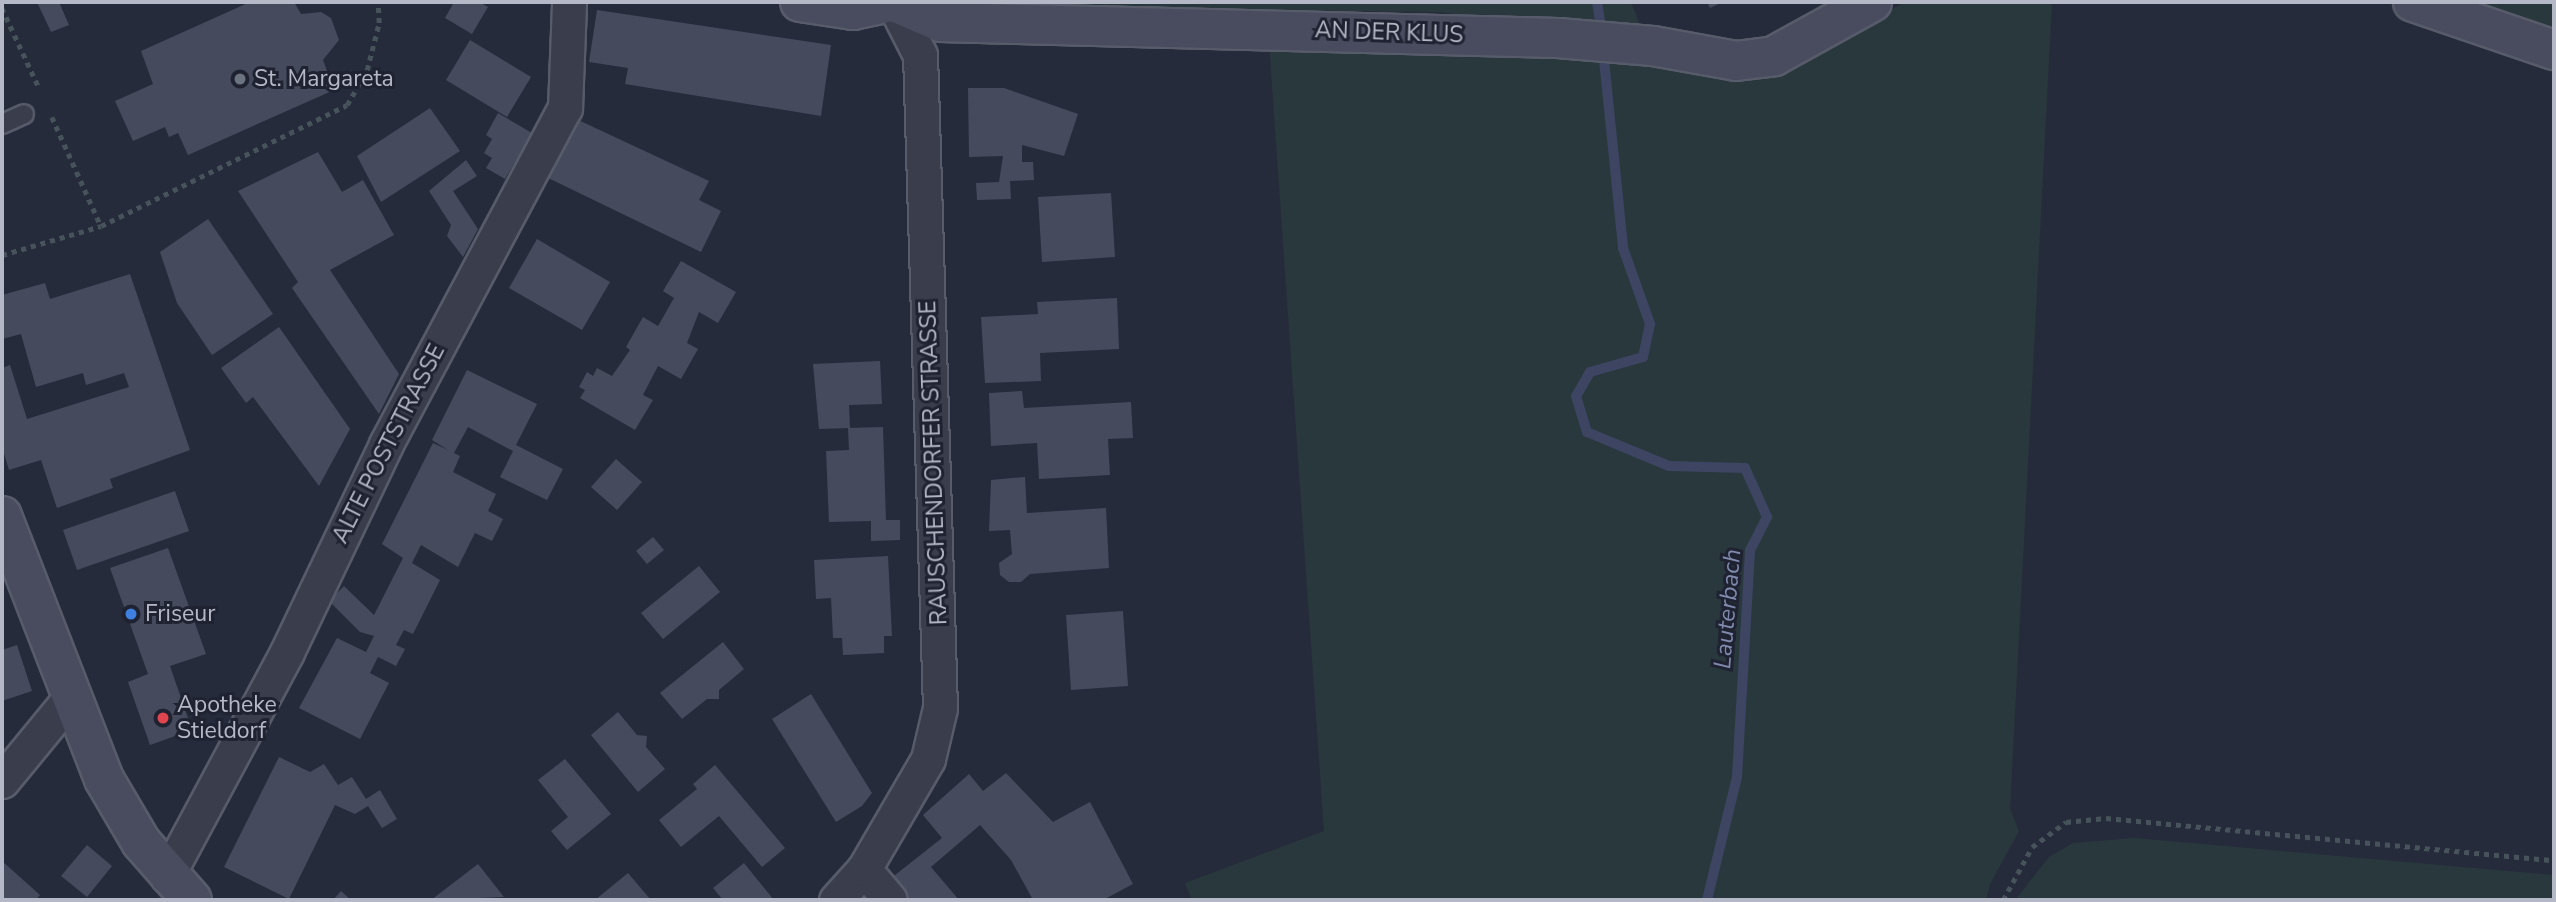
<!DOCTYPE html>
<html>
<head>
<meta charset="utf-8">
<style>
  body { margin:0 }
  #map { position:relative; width:2556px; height:902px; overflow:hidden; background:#262b3b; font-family:"Nunito Sans",sans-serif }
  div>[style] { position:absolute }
  .green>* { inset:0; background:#29383d }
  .stream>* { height:10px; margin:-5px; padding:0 5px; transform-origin:5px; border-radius:5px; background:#3d4563 }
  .building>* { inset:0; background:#454a5d }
  .path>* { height:4.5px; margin-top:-2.25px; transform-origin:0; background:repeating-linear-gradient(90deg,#46535a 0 5px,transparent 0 10px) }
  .roads { filter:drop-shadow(2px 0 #575b6a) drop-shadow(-2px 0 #575b6a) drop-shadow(0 2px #575b6a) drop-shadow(0 -2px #575b6a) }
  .lane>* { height:18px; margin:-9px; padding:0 9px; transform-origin:9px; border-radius:9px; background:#393d4c }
  .street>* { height:33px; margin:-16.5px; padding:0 16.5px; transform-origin:16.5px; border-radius:16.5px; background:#393d4c }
  .secondary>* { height:38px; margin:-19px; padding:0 19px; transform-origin:19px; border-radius:19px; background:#484c5e }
  .dots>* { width:19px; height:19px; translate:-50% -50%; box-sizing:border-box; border:4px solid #1f2231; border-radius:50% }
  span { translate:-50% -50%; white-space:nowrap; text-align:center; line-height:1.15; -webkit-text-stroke:6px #1f2231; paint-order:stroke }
  .street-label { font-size:23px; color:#b5b9c7 }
  .poi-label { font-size:23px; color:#b5b9c7 }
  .left { translate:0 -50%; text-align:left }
  .water-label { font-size:24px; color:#7f8aac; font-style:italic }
  .frame { position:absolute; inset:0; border:4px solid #b5b9c7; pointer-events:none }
</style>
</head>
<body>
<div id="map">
  <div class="green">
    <i style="clip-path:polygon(956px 2px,1631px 2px,1641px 28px,1433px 12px,961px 6px)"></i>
    <i style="clip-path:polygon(1905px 2px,2052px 2px,2010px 809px,2019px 831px,1990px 884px,1986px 900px,1192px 900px,1185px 883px,1324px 831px,1269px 42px,1656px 61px,1730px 80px,1776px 73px)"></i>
    <i style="clip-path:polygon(2473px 2px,2554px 2px,2554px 31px)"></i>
    <i style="clip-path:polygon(2134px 838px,2554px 875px,2554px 900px,2015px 900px,2049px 857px,2073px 843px)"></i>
  </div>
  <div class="stream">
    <i style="left:1597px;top:2px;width:32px;rotate:81deg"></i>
    <i style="left:1603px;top:50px;width:199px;rotate:84.2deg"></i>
    <i style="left:1623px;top:248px;width:81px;rotate:70.4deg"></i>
    <i style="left:1650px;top:324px;width:34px;rotate:102deg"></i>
    <i style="left:1643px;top:357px;width:55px;rotate:164.2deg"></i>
    <i style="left:1590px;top:372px;width:28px;rotate:120deg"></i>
    <i style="left:1576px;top:396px;width:38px;rotate:73deg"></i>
    <i style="left:1587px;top:432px;width:89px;rotate:22.5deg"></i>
    <i style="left:1669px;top:466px;width:76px;rotate:1.5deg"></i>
    <i style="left:1745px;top:468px;width:54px;rotate:65.8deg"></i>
    <i style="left:1767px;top:517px;width:38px;rotate:117deg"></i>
    <i style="left:1750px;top:551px;width:226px;rotate:93.3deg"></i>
    <i style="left:1737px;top:777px;width:127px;rotate:103.7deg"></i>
  </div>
  <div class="building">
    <i style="clip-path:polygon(37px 2px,59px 2px,69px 25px,51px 32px)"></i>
    <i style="clip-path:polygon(250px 2px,294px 2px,301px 14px,321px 12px,331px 18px,339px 40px,323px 60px,334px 90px,188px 155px,178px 133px,169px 137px,165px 127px,133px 141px,115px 101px,153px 84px,141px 51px)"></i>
    <i style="clip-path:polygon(454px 2px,479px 2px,488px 7px,472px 34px,445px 18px)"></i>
    <i style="clip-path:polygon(1707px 2px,1723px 2px,1710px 8px)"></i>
    <i style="clip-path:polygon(597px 10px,831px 45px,821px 116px,625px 84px,628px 68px,589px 62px)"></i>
    <i style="clip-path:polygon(470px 40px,531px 77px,507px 117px,446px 80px)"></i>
    <i style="clip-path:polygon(968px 88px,1004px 88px,1078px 114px,1064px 156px,1022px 145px,1022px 162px,1033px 162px,1034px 180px,1010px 181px,1011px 199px,977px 200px,976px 183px,999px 182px,1003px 156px,969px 157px)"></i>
    <i style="clip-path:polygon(430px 108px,460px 151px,381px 202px,357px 156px)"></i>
    <i style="clip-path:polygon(498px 113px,532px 133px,505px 179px,486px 168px,492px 158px,484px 153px,492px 139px,486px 135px)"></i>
    <i style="clip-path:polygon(574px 118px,709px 181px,699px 200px,721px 211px,701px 252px,542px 175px)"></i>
    <i style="clip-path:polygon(318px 152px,342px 192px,363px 180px,394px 235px,330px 270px,399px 374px,379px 414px,292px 288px,298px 282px,238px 191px)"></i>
    <i style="clip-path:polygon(466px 160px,477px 176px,453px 191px,478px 229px,463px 257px,447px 236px,451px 225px,429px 191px)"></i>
    <i style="clip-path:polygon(1111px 193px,1115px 257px,1042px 262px,1038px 197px)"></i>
    <i style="clip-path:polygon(208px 219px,273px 314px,212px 355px,177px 303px,160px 252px)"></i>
    <i style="clip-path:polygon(537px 239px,610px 282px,582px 330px,509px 288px)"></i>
    <i style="clip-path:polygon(681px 261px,736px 292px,718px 323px,699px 312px,687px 343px,698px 349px,681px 379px,658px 366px,643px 395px,653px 400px,635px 430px,580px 398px,585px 390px,579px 387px,587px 372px,593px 376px,597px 368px,612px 376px,630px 350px,626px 347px,643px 317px,658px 326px,674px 298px,663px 291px)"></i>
    <i style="clip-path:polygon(130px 274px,190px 450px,110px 479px,113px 488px,57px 508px,41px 460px,9px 470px,2px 447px,2px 368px,10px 365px,27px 419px,129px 387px,124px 373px,86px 385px,83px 373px,36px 387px,21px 334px,2px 339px,2px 295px,45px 283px,50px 299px)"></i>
    <i style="clip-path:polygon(1117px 298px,1119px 349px,1040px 353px,1041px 381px,985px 383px,981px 317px,1038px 314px,1037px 302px)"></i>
    <i style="clip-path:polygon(279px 327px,350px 429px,319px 486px,253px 397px,246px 403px,221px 368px)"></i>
    <i style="clip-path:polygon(880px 361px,882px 404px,849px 405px,850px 428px,819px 429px,813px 364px)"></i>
    <i style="clip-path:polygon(467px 370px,537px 404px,516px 445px,563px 469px,547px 500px,500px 477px,513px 451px,468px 427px,454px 453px,460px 456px,453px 472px,496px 494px,488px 511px,503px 519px,492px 541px,475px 533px,458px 567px,421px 545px,412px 563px,440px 580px,413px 634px,404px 630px,396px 645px,405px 649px,396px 666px,378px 657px,370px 673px,389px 683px,360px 739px,299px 708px,337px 638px,366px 652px,374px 636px,360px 632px,329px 601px,344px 586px,374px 615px,403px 558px,382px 544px,433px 443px,448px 450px,432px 440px)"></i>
    <i style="clip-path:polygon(1022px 391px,1024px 408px,1131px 402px,1133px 438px,1108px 439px,1110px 475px,1039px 479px,1037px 443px,991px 446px,989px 393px)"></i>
    <i style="clip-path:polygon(883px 427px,886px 520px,900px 520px,900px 540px,871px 541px,871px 521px,829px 522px,826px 451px,849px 450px,848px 428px)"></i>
    <i style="clip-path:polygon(616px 459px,642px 482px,617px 510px,591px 487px)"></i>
    <i style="clip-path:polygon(1025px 477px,1027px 513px,1106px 508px,1109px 568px,1030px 574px,1021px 582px,1009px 582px,1000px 575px,999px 563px,1012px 554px,1010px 530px,989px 531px,991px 480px)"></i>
    <i style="clip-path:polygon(175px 491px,189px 531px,77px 570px,63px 530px)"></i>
    <i style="clip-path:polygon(653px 537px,664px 550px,647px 564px,636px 551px)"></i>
    <i style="clip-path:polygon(168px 548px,206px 654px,170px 666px,192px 730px,150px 745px,128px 682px,148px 674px,110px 568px)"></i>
    <i style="clip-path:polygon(888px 556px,892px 636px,884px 636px,884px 653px,843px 655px,842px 638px,833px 638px,831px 598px,816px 599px,814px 560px)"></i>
    <i style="clip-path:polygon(699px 566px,720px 592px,663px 639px,641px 613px)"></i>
    <i style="clip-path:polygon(1123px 611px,1128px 686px,1071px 690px,1066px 615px)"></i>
    <i style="clip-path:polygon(723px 642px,744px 669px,719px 690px,719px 699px,707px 699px,682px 719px,660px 693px)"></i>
    <i style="clip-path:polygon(17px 645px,32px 691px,2px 701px,2px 650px)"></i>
    <i style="clip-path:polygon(811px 694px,872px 793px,862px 806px,836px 822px,772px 719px)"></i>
    <i style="clip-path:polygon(618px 712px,637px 735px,647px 736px,646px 747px,665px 769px,638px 792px,591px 735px)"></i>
    <i style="clip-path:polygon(279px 757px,310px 772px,324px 764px,338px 785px,352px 777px,366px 799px,380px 790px,397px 819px,382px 828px,368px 806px,355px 814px,335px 805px,289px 899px,224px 867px)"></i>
    <i style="clip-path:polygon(565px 759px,611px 814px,567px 850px,551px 831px,568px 817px,538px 780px)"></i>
    <i style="clip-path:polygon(715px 765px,785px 848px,762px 867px,719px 816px,681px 847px,659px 820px,697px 789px,693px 784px)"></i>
    <i style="clip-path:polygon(1006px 773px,1053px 822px,1090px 802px,1133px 884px,1103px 900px,1033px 900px,1011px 860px,980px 825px,931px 867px,959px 900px,908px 900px,890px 879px,942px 838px,923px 815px,969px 774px,983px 791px)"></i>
    <i style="clip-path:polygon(87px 845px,112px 866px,87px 897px,61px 876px)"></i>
    <i style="clip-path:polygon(2px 861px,40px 895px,36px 900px,2px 900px)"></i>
    <i style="clip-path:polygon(744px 863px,774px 900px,723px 900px,713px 888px)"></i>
    <i style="clip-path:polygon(478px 864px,504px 897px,431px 900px)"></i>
    <i style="clip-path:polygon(628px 873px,651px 900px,595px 900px)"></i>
    <i style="clip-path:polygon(341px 891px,351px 900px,333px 900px)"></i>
  </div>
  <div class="path">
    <i style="left:2px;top:8px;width:90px;rotate:65.1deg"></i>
    <i style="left:52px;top:117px;width:120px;rotate:65.8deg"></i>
    <i style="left:2px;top:255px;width:103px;rotate:-16.3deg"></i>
    <i style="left:101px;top:226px;width:274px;rotate:-26.2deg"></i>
    <i style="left:347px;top:105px;width:40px;rotate:-60.3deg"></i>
    <i style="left:367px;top:70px;width:49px;rotate:-75.7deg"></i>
    <i style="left:379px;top:23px;width:21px;rotate:-93deg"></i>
    <i style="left:2003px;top:900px;width:60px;rotate:-61.3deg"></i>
    <i style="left:2032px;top:847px;width:42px;rotate:-36.3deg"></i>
    <i style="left:2066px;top:822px;width:40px;rotate:-5.7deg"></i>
    <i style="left:2106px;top:818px;width:450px;rotate:5.4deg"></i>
  </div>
  <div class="roads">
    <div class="lane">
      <i style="left:2px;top:124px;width:24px;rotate:-24deg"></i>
    </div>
    <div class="street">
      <i style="left:2px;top:781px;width:109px;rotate:-50.6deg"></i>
      <i style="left:864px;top:869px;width:40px;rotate:50deg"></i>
      <i style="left:167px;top:876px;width:254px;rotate:-61.8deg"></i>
      <i style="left:287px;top:652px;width:230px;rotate:-64.5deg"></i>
      <i style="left:386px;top:444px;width:381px;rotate:-62deg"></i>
      <i style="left:565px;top:108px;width:106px;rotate:-87.8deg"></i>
      <i style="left:836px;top:900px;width:42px;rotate:-47.9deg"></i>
      <i style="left:864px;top:869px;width:127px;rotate:-59.8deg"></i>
      <i style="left:928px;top:759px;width:52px;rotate:-76.8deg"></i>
      <i style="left:940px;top:708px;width:653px;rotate:-91.75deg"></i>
      <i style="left:920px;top:55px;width:59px;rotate:-117deg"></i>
    </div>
    <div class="secondary">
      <i style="left:800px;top:2px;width:54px;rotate:8.6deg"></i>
      <i style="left:853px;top:10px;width:39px;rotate:-12deg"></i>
      <i style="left:894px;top:2px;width:50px;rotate:23.5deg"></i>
      <i style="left:940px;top:22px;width:618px;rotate:1.48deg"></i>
      <i style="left:1558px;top:38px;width:95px;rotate:4.8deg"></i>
      <i style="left:1653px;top:46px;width:84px;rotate:10.2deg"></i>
      <i style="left:1736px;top:61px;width:38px;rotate:-7deg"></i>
      <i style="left:1774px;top:56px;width:112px;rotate:-28.9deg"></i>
      <i style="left:2413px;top:2px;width:149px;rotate:18.8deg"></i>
      <i style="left:2px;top:516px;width:282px;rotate:68.8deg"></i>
      <i style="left:104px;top:779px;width:73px;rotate:59.6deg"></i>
      <i style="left:141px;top:842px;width:77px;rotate:48.7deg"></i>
    </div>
  </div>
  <div class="dots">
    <i style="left:240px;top:79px;background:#6b7280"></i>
    <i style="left:131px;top:614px;background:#3f7fe0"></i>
    <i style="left:163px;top:718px;background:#e0444e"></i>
  </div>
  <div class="street-label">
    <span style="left:1389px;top:33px;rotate:2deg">AN DER KLUS</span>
    <span style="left:389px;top:444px;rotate:-63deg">ALTE POSTSTRASSE</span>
    <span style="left:934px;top:463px;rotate:-92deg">RAUSCHENDORFER STRASSE</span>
  </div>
  <div class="poi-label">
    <span class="left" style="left:254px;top:79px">St. Margareta</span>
    <span class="left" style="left:145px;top:614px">Friseur</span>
    <span class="left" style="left:177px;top:718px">Apotheke<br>Stieldorf</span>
  </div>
  <div class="water-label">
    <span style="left:1728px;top:609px;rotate:-85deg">Lauterbach</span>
  </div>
  <div class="frame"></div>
</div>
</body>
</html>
